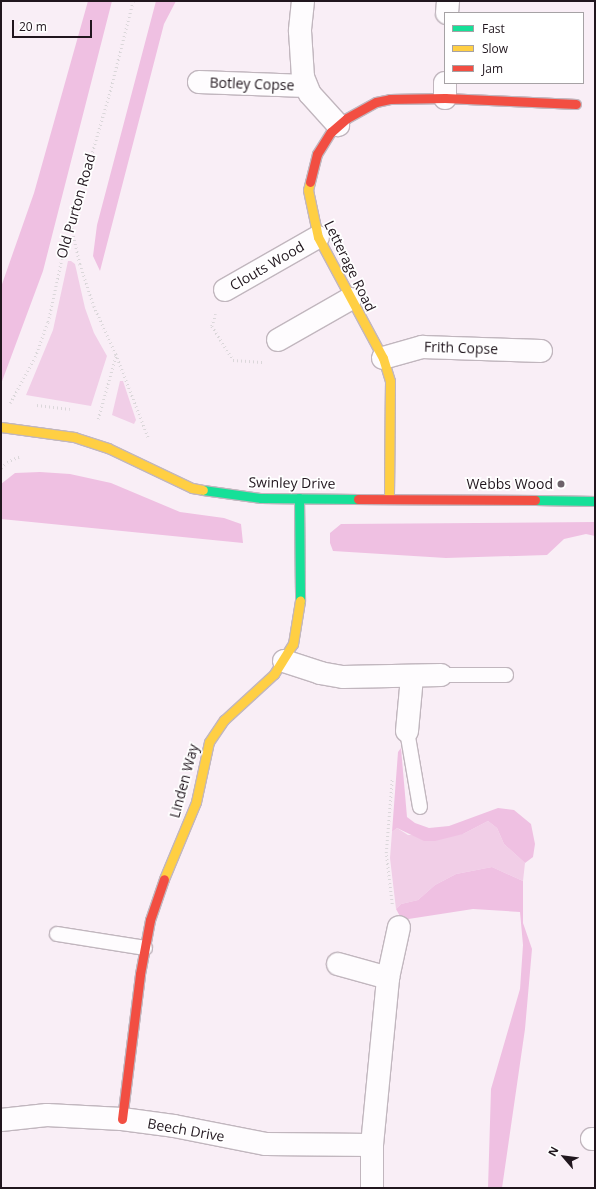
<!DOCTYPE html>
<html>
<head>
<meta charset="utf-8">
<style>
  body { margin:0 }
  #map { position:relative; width:596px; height:1189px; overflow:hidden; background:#f9eef6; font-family:"Open Sans",sans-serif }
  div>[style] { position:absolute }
  .green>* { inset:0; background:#f1cee7 }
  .forest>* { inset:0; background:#efc0e2 }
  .path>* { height:2.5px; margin-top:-1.25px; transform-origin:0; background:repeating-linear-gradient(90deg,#dbd7da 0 1px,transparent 0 4px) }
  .roads { filter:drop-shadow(1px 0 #c1b6be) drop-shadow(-1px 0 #c1b6be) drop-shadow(0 1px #c1b6be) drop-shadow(0 -1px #c1b6be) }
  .lane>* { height:14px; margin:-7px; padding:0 7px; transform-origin:7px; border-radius:7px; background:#fefcfe }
  .street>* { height:22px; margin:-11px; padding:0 11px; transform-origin:11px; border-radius:11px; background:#fefcfe }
  .fast>* { height:9px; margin:-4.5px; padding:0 4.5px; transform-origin:4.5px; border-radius:4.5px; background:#16e098 }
  .slow>* { height:9px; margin:-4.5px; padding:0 4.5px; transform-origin:4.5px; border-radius:4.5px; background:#ffcf43 }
  .jam>* { height:9px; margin:-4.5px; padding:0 4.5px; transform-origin:4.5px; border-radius:4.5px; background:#f24e42 }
  .dots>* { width:11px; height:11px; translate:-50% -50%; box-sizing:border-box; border:2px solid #fff; border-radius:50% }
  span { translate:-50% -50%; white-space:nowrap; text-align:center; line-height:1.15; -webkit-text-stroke:3.5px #fff; paint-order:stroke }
  .street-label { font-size:14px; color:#21161e }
  .poi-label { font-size:14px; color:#21161e }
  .right { translate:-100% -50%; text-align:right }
  .frame { position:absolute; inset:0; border:2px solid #21161e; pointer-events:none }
  .legend { position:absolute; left:444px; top:12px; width:140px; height:72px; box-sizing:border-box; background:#fff; border:1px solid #a6a2a5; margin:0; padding:5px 7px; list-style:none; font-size:12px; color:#21161e }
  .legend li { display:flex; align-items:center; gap:8px; height:20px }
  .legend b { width:20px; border:1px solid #a6a2a5 }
  .north { position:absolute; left:544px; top:1137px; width:40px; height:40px; -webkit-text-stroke:3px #fff; paint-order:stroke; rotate:298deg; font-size:11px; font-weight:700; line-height:16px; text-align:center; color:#21161e }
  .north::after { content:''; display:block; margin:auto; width:14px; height:18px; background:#21161e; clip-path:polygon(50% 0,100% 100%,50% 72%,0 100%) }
  .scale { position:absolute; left:12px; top:20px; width:80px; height:18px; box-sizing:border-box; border:2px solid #21161e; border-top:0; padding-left:5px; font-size:12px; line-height:14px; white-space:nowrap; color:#21161e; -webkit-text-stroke:3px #fff; paint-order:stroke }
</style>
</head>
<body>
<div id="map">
  <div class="green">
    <i style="clip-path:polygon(68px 261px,71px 261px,75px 264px,85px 308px,94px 333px,107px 356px,91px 406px,26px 395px,53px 330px)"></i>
    <i style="clip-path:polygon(120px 381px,123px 381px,136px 420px,134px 424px,112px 415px)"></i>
    <i style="clip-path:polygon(488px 821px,497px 828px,504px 844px,525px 863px,523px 881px,492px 867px,456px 874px,435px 885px,418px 900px,401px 904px,396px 909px,390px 858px,392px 832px,397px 828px,408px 835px,463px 834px)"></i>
  </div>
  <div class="forest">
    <i style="clip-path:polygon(88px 1px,112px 1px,43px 271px,1px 384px,1px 287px,34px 193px)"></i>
    <i style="clip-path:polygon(156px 1px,176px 1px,164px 24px,100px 271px,93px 256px,97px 225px)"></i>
    <i style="clip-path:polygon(40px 472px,70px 474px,111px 483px,180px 512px,224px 518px,241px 524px,243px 543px,1px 519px,1px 484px,15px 473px)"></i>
    <i style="clip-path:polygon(595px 522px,595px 536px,586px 534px,564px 539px,547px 555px,446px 558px,333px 551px,330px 543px,330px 533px,341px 524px)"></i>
    <i style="clip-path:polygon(401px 748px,407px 817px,415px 823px,429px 828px,449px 826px,498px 808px,514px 810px,531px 824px,535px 844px,533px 857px,525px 863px,504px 844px,497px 828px,488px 821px,463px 834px,435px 841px,424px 841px,397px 828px,392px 832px,398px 752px)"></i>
    <i style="clip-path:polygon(492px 867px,523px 881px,523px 923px,532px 949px,525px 1029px,502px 1188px,488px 1188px,491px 1089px,520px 989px,523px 945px,520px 912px,473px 909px,402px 920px,396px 909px,401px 904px,418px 900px,435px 885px,456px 874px)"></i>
  </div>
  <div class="path">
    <i style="left:71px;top:224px;width:41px;rotate:77.3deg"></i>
    <i style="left:80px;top:264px;width:44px;rotate:71.6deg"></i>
    <i style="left:94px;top:306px;width:53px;rotate:65.4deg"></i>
    <i style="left:116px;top:354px;width:91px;rotate:68.8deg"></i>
    <i style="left:216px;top:314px;width:13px;rotate:108deg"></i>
    <i style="left:212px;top:326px;width:40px;rotate:58deg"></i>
    <i style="left:233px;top:360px;width:32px;rotate:4deg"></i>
    <i style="left:10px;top:403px;width:52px;rotate:-61.5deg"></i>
    <i style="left:35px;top:357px;width:37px;rotate:-70deg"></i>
    <i style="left:48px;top:322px;width:76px;rotate:-77.8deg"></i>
    <i style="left:64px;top:248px;width:159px;rotate:-73.6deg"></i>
    <i style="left:109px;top:95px;width:97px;rotate:-75.7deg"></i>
    <i style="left:37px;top:405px;width:33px;rotate:7deg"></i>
    <i style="left:98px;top:419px;width:66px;rotate:-74.3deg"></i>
    <i style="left:1px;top:468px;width:8px;rotate:-45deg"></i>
    <i style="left:7px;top:462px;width:14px;rotate:-25deg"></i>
    <i style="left:392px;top:904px;width:51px;rotate:-96.7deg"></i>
    <i style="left:386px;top:853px;width:74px;rotate:-85.4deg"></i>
  </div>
  <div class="roads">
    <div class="lane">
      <i style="left:441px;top:675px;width:65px"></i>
      <i style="left:407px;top:731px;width:77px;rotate:80.3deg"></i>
      <i style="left:57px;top:934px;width:89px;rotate:9deg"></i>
    </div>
    <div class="street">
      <i style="left:303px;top:1px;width:30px;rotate:96deg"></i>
      <i style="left:300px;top:31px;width:46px;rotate:86.3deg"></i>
      <i style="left:303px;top:77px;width:18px;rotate:68deg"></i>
      <i style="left:310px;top:94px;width:42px;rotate:47.9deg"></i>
      <i style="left:447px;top:13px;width:12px;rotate:-85deg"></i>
      <i style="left:199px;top:82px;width:107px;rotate:2.1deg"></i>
      <i style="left:445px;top:98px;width:15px;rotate:-90deg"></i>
      <i style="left:225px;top:290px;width:107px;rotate:-29.7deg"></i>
      <i style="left:278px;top:340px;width:83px;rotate:-29.7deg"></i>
      <i style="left:383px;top:358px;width:41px;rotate:-15.8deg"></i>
      <i style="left:422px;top:347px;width:119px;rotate:1.9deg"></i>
      <i style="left:284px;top:661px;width:38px;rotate:18deg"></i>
      <i style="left:320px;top:673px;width:23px;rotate:10deg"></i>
      <i style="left:343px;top:677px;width:98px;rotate:-1.2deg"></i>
      <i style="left:407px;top:731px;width:54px;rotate:-84.7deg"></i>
      <i style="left:338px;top:964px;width:52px;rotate:15.6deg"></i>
      <i style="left:1px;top:1120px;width:46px;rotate:-6.2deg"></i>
      <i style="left:47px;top:1115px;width:75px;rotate:3.1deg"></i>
      <i style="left:122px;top:1119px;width:52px;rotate:7.7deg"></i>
      <i style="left:174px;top:1126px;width:94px;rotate:11.1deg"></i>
      <i style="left:266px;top:1144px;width:106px;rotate:0.5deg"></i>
      <i style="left:372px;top:1145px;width:168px;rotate:-84.5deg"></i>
      <i style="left:388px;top:978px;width:52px;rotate:-77.8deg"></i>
      <i style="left:592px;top:1139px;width:3px"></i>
      <i style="left:372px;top:1188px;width:43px;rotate:-90deg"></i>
    </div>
    <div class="fast">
      <i style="left:203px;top:490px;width:59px;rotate:7.9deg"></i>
      <i style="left:261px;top:498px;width:97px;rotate:0.6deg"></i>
      <i style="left:299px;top:498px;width:103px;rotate:89.4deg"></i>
      <i style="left:535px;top:500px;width:60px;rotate:1deg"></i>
    </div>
    <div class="slow">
      <i style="left:310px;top:182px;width:8px;rotate:104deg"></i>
      <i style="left:308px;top:190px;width:48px;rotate:78deg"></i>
      <i style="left:318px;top:237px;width:137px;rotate:61.8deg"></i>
      <i style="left:383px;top:358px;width:24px;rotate:73deg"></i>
      <i style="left:390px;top:381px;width:117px;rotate:90.5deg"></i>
      <i style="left:1px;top:427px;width:74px;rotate:7.8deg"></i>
      <i style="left:74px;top:437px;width:36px;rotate:18deg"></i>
      <i style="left:108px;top:448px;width:93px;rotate:25.5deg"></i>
      <i style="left:192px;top:488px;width:11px;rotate:10deg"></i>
      <i style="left:164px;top:879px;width:83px;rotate:-67.4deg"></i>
      <i style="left:196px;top:802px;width:61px;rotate:-77.8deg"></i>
      <i style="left:209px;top:742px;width:27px;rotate:-56deg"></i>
      <i style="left:224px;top:720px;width:68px;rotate:-42.6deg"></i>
      <i style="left:274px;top:674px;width:36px;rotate:-58deg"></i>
      <i style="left:293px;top:644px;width:44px;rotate:-80.8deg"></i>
    </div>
    <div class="jam">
      <i style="left:310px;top:182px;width:29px;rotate:-76deg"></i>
      <i style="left:317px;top:154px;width:26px;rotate:-58deg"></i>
      <i style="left:331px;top:132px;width:21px;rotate:-41deg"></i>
      <i style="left:347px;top:118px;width:33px;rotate:-29deg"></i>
      <i style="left:376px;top:102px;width:14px;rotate:-12deg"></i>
      <i style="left:390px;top:99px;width:55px;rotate:-1deg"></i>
      <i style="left:445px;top:98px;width:131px;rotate:2.6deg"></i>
      <i style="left:358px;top:499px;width:177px;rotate:0.3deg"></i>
      <i style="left:122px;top:1119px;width:146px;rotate:-82.9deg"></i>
      <i style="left:140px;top:974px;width:55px;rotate:-79.5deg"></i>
      <i style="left:150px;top:920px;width:43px;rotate:-71.1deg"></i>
    </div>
  </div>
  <div class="dots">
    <i style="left:561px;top:484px;background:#6d626a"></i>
  </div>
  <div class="street-label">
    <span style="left:252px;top:84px;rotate:2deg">Botley Copse</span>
    <span style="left:76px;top:206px;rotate:-74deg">Old Purton Road</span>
    <span style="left:267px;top:266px;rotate:-30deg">Clouts Wood</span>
    <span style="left:350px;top:266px;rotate:64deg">Letterage Road</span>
    <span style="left:461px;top:348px;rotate:2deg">Frith Copse</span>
    <span style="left:292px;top:483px;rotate:1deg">Swinley Drive</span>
    <span style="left:184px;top:781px;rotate:-75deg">Linden Way</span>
    <span style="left:186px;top:1130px;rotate:10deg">Beech Drive</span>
  </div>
  <div class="poi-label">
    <span class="right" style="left:553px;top:484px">Webbs Wood</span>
  </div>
  <div class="frame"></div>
  <ul class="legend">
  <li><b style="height:5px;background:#16e098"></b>Fast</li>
  <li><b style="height:5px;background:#ffcf43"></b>Slow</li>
  <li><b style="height:5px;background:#f24e42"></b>Jam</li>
  </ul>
  <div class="north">N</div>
  <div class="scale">20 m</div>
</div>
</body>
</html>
